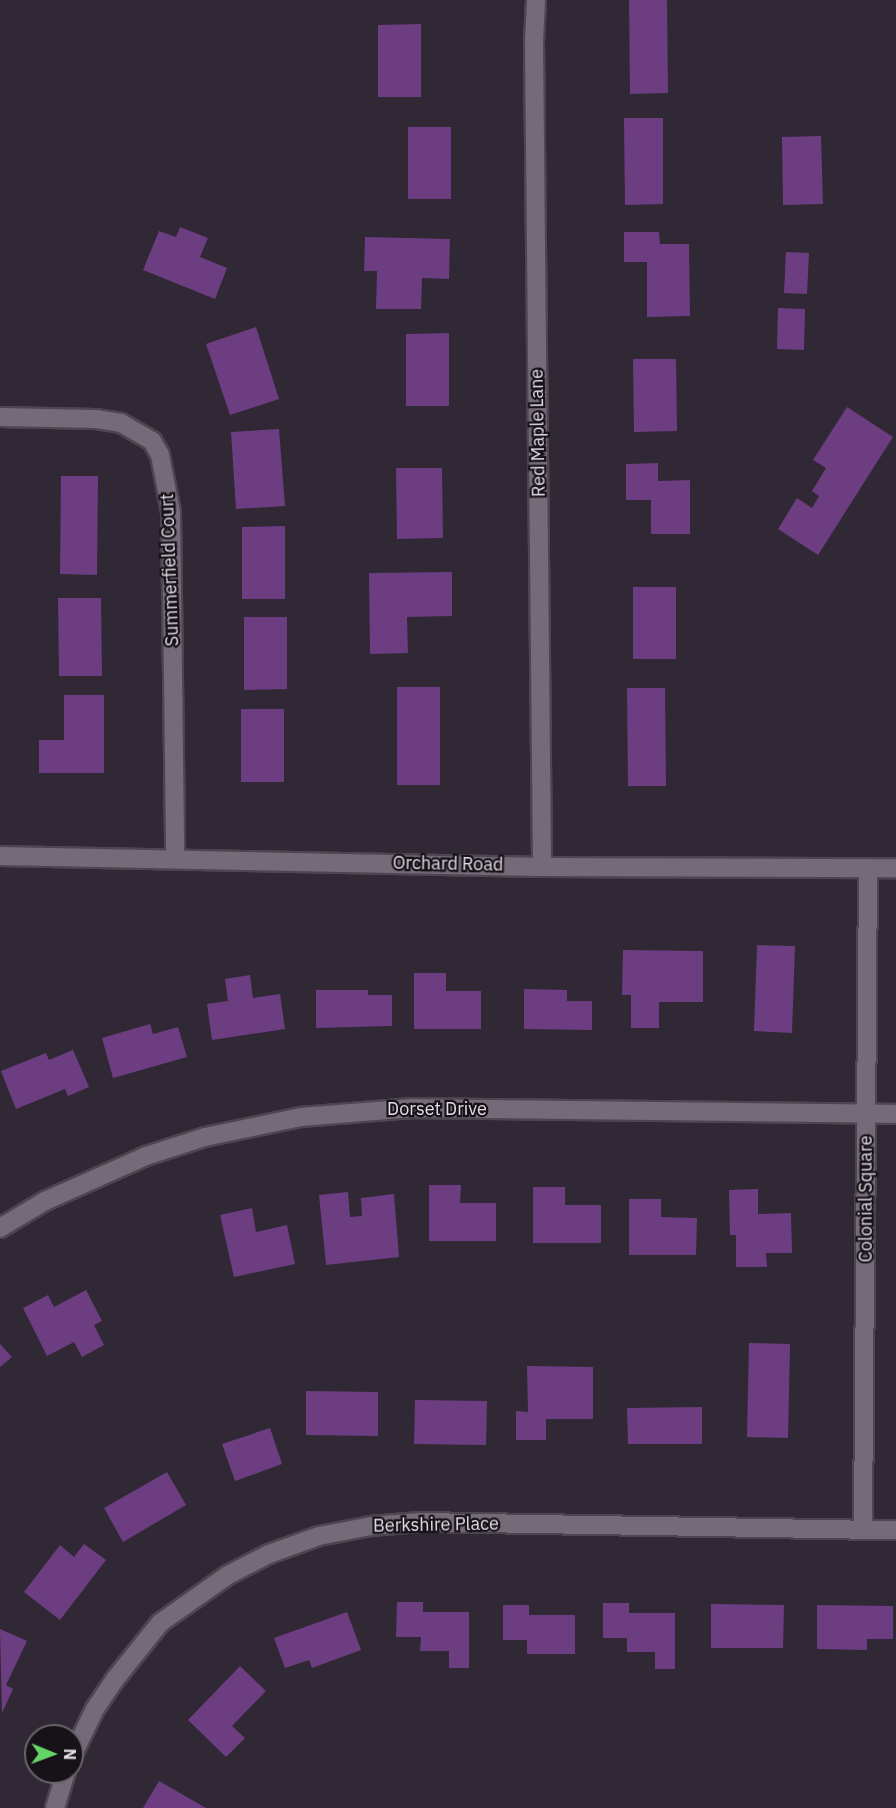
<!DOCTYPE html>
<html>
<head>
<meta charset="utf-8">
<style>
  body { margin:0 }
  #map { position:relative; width:896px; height:1808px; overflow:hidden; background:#302834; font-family:"IBM Plex Sans",sans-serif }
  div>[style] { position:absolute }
  .building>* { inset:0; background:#6d3d81 }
  .roads { filter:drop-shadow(2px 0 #4d4550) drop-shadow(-2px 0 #4d4550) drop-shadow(0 2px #4d4550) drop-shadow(0 -2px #4d4550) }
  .minor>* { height:18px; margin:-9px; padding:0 9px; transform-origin:9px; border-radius:9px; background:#746a78 }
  span { translate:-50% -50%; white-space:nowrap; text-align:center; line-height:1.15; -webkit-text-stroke:4.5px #161218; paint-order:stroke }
  .street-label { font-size:18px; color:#e2dce5 }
  .north { position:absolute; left:24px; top:1724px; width:60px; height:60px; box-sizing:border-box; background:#161218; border:2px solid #68636a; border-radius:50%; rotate:91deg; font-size:16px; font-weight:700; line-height:24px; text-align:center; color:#e2dce5 }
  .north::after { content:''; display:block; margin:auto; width:21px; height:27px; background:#65d467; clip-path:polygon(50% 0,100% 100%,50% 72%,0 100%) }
</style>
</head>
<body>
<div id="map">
  <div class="building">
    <i style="clip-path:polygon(629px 0,667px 0,668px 93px,630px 94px)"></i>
    <i style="clip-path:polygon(421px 24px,421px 97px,378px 97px,378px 25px)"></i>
    <i style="clip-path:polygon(624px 118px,663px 118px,663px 204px,625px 205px)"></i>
    <i style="clip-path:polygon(408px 127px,451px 127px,451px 199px,408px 199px)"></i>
    <i style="clip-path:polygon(821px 136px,823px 204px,783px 205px,782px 137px)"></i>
    <i style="clip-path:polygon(180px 227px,208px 238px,200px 257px,227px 268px,215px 299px,143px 270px,159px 231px,176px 237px)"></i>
    <i style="clip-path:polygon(624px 232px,659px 232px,660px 244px,689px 244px,690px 316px,647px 317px,647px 262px,624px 262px)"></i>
    <i style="clip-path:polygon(365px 237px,450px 239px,449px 279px,422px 278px,421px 309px,376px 309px,377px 271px,364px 271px)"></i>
    <i style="clip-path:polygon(786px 252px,809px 253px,807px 294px,784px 293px)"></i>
    <i style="clip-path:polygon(778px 308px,805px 309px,804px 350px,777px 349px)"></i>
    <i style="clip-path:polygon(256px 327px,279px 399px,230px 415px,206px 344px)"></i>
    <i style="clip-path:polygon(449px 333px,449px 406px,406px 406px,406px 334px)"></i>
    <i style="clip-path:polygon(633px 359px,676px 359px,677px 431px,634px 432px)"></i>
    <i style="clip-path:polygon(847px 407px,893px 437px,818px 555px,778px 529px,797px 498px,812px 508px,819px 496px,812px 491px,826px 468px,813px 460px)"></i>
    <i style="clip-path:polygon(279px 429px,285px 506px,236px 509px,231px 432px)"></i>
    <i style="clip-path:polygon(658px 463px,658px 481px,690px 480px,690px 534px,651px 534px,651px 500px,626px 500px,626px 464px)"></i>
    <i style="clip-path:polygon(396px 468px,442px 468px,443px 538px,397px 539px)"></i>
    <i style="clip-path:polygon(61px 476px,98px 476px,97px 575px,60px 574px)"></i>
    <i style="clip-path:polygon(285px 526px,285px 599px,242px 599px,242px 527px)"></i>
    <i style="clip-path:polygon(452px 572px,452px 616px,407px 617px,408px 653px,370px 654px,369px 573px)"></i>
    <i style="clip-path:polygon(633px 587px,676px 587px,676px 659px,633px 659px)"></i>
    <i style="clip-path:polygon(58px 598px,101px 598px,102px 676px,59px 676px)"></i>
    <i style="clip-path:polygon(244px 617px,287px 617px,287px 689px,244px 690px)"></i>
    <i style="clip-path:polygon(397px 687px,440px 687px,440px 785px,397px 785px)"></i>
    <i style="clip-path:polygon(627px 688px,665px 688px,666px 786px,628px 786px)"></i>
    <i style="clip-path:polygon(64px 695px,104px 695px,104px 773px,39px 773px,39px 740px,64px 740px)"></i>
    <i style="clip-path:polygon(241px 709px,284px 709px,284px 782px,241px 782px)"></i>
    <i style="clip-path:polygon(757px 945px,795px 946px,792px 1033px,754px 1031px)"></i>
    <i style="clip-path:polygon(623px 950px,703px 951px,703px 1002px,659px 1002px,659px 1028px,631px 1028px,631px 995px,622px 995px)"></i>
    <i style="clip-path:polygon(414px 973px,446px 973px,446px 991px,481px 991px,481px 1029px,414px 1029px)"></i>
    <i style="clip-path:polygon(250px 975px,253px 998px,280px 994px,285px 1029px,212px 1040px,207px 1004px,228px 1001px,225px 979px)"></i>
    <i style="clip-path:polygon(524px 989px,567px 990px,567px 1001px,592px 1001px,592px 1030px,524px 1029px)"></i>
    <i style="clip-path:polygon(316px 990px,368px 990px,368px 995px,392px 995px,392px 1026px,316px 1028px)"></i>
    <i style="clip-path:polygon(150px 1024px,153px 1034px,178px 1027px,187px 1057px,113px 1078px,102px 1038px)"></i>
    <i style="clip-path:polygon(73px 1050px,89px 1087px,68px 1096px,65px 1089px,16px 1109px,1px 1071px,46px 1053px,49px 1060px)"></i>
    <i style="clip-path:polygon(429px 1185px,461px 1185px,460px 1203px,496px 1203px,496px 1241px,429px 1241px)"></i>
    <i style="clip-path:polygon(533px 1187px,565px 1187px,565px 1205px,601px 1205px,601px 1243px,533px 1243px)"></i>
    <i style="clip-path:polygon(758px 1189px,758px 1214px,791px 1213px,792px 1253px,766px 1253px,767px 1267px,736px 1267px,736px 1235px,730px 1235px,729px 1190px)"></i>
    <i style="clip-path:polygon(348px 1192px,350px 1217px,362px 1216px,361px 1198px,394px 1194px,399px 1257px,326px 1265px,319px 1195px)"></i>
    <i style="clip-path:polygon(629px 1199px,661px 1199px,661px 1217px,697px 1218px,696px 1255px,629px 1255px)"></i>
    <i style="clip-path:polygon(252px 1208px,256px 1232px,287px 1225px,295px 1264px,234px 1277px,220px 1215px)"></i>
    <i style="clip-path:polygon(86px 1290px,102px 1321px,94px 1325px,104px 1345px,82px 1357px,74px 1342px,47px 1356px,23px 1308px,48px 1295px,54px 1307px)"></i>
    <i style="clip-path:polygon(749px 1343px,790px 1344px,788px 1438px,747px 1437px)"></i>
    <i style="clip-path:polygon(0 1344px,12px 1357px,0 1367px)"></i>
    <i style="clip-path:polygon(527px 1366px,593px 1367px,593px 1419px,546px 1419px,546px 1440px,516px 1440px,516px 1411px,528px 1412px)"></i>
    <i style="clip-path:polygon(306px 1391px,378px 1392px,378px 1436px,306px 1435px)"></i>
    <i style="clip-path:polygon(415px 1400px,487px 1401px,486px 1445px,414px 1444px)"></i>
    <i style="clip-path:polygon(702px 1407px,702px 1444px,628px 1444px,627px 1408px)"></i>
    <i style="clip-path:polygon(270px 1428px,282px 1464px,235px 1481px,222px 1444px)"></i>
    <i style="clip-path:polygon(167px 1472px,186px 1505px,123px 1542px,104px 1508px)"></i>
    <i style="clip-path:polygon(84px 1544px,106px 1560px,60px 1620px,24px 1592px,60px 1545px,74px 1557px)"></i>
    <i style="clip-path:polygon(397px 1602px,423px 1602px,423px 1612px,469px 1612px,469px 1668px,449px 1668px,449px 1651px,420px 1651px,421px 1637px,396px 1637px)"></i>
    <i style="clip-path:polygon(603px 1603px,629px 1603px,629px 1613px,675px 1613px,675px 1669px,655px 1669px,655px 1652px,627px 1652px,627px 1638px,603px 1638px)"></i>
    <i style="clip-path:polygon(711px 1604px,784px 1605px,783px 1648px,711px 1648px)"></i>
    <i style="clip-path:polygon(503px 1605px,529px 1605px,529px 1615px,575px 1615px,575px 1654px,527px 1654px,527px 1640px,503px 1640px)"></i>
    <i style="clip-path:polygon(817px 1605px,893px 1606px,893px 1639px,867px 1639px,867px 1650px,817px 1649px)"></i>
    <i style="clip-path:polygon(347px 1612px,361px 1650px,312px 1668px,309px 1660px,285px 1668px,274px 1638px)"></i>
    <i style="clip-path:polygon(0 1629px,27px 1641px,6px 1685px,13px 1689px,2px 1713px)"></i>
    <i style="clip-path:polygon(240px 1666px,266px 1691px,232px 1726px,245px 1738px,226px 1757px,188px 1720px)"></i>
    <i style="clip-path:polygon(159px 1781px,206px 1808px,143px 1808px)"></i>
  </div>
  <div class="roads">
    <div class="minor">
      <i style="left:536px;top:0;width:42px;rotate:92.7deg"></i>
      <i style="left:534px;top:42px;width:825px;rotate:89.44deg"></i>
      <i style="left:0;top:417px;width:96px;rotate:1.2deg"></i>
      <i style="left:96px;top:419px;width:25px;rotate:9deg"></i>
      <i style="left:121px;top:423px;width:36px;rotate:30deg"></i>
      <i style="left:152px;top:441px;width:16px;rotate:60deg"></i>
      <i style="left:160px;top:455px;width:58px;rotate:79.1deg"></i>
      <i style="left:171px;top:512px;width:346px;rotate:89.3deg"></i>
      <i style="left:0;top:856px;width:542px;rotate:1.16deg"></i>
      <i style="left:542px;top:867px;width:354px;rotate:0.2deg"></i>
      <i style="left:0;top:1228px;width:52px;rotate:-31deg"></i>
      <i style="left:45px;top:1201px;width:111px;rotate:-24deg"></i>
      <i style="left:146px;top:1156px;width:62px;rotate:-17.9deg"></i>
      <i style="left:205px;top:1137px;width:98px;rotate:-11.8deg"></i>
      <i style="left:301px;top:1117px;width:112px;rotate:-4.6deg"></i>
      <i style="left:413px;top:1108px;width:483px;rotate:0.7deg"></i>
      <i style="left:863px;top:1530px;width:662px;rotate:-89.57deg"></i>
      <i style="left:72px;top:1756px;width:52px;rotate:-63.9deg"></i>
      <i style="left:95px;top:1709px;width:37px;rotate:-56deg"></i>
      <i style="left:116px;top:1678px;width:70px;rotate:-51.3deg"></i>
      <i style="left:160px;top:1623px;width:83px;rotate:-35.2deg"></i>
      <i style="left:228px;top:1575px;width:46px;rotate:-27.1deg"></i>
      <i style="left:269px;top:1554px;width:53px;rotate:-19.8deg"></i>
      <i style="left:319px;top:1536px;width:53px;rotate:-10.9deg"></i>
      <i style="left:371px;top:1526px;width:49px;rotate:-4.7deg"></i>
      <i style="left:420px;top:1522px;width:476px;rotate:1deg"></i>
      <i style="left:55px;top:1808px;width:38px;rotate:-73deg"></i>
    </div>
  </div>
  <div class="street-label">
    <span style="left:538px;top:433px;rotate:-91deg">Red Maple Lane</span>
    <span style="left:170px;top:570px;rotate:-92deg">Summerfield Court</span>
    <span style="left:448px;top:864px;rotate:1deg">Orchard Road</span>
    <span style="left:437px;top:1109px">Dorset Drive</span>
    <span style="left:866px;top:1199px;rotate:-90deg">Colonial Square</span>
    <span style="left:436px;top:1525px;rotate:-1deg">Berkshire Place</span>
  </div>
  <div class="north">N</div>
</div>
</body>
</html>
